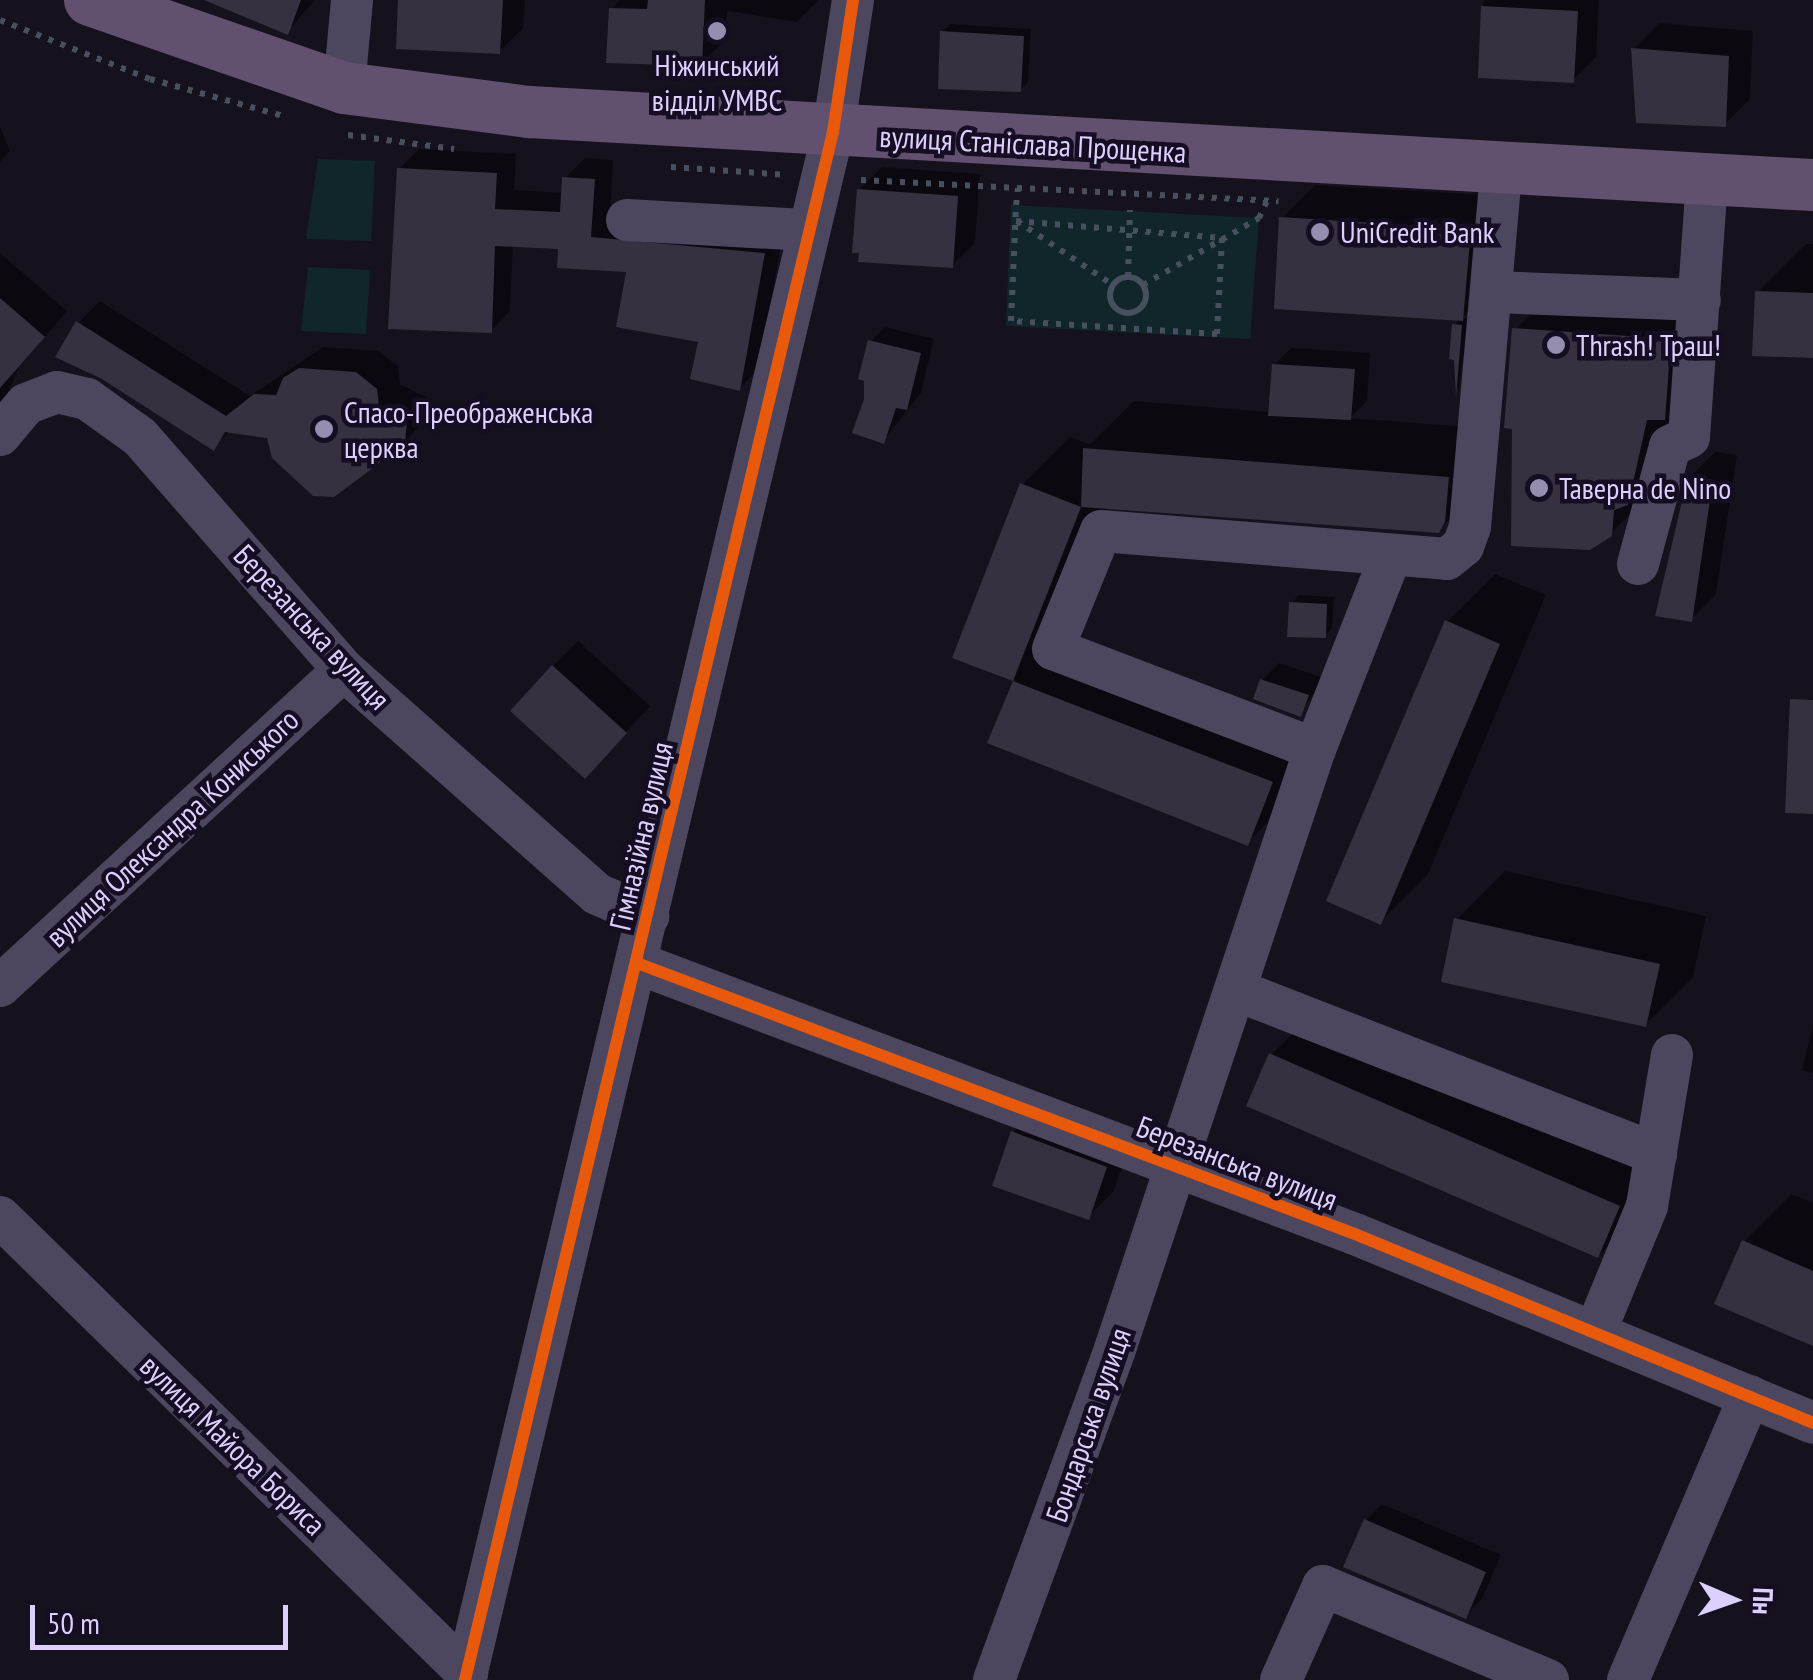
<!DOCTYPE html>
<html>
<head>
<meta charset="utf-8">
<style>
  body { margin:0 }
  #map { position:relative; width:1813px; height:1680px; overflow:hidden; background:#16121d; font-family:"PT Sans Narrow",sans-serif }
  div>[style] { position:absolute }
  .green>* { inset:0; background:#11262a }
  .shadow>* { inset:0; background:#0007 }
  .building>* { inset:0; background:#363040 }
  .path>* { height:6px; margin-top:-3px; transform-origin:0; background:repeating-linear-gradient(90deg,#47505f 0 5px,transparent 0 13px) }
  .path>.ring { margin:-3px; padding:0; box-sizing:content-box; background:none; border:6px solid #47505f; border-radius:50% }
  .minor>* { height:42px; margin:-21px; padding:0 21px; transform-origin:21px; border-radius:21px; background:#4c475e }
  .major>* { height:52px; margin:-26px; padding:0 26px; transform-origin:26px; border-radius:26px; background:#625070 }
  .cycleway>* { height:12px; margin:-6px; padding:0 6px; transform-origin:6px; border-radius:6px; background:#e8590c }
  .dots>* { width:28px; height:28px; translate:-50% -50%; box-sizing:border-box; border:5px solid #150d22; border-radius:50% }
  span { translate:-50% -50%; white-space:nowrap; text-align:center; line-height:1.15; -webkit-text-stroke:9px #150d22; paint-order:stroke }
  .poi-label { font-size:30px; color:#ddcfff }
  .left { translate:0 -50%; text-align:left }
  .street-label { font-size:30px; color:#ddcfff }
  .north { position:absolute; left:1683px; top:1550px; width:100px; height:100px; -webkit-text-stroke:8px #150d22; paint-order:stroke; rotate:92deg; font-size:28px; font-weight:700; line-height:40px; text-align:center; color:#ddcfff }
  .north::after { content:''; display:block; margin:auto; width:35px; height:45px; background:#ddcfff; clip-path:polygon(50% 0,100% 100%,50% 72%,0 100%) }
  .scale { position:absolute; left:30px; top:1605px; width:258px; height:45px; box-sizing:border-box; border:5px solid #ddcfff; border-top:0; padding-left:12px; font-size:30px; line-height:35px; white-space:nowrap; color:#ddcfff; -webkit-text-stroke:8px #150d22; paint-order:stroke }
</style>
</head>
<body>
<div id="map">
  <div class="green">
    <i style="clip-path:polygon(318px 159px,375px 161px,371px 241px,306px 239px)"></i>
    <i style="clip-path:polygon(1011px 205px,1259px 218px,1250px 339px,1006px 326px)"></i>
    <i style="clip-path:polygon(308px 267px,370px 270px,366px 334px,301px 331px)"></i>
  </div>
  <div class="shadow">
    <i style="clip-path:polygon(206px 0,315px 0,287px 32px)"></i>
    <i style="clip-path:polygon(401px 0,525px 0,523px 28px,499px 52px)"></i>
    <i style="clip-path:polygon(620px 0,819px 0,797px 22px,727px 11px,726px 39px,701px 64px,611px 9px)"></i>
    <i style="clip-path:polygon(1484px 0,1599px 0,1596px 57px,1573px 80px,1480px 75px)"></i>
    <i style="clip-path:polygon(1659px 23px,1753px 31px,1750px 99px,1725px 124px,1634px 49px)"></i>
    <i style="clip-path:polygon(950px 24px,1031px 29px,1028px 82px,1020px 90px,942px 32px)"></i>
    <i style="clip-path:polygon(0 127px,10px 151px,0 162px)"></i>
    <i style="clip-path:polygon(419px 149px,516px 154px,514px 190px,564px 193px,565px 178px,585px 158px,613px 160px,610px 218px,783px 234px,759px 368px,740px 388px,629px 270px,561px 247px,513px 244px,510px 311px,491px 331px,399px 169px)"></i>
    <i style="clip-path:polygon(882px 167px,980px 174px,975px 243px,952px 266px,859px 190px)"></i>
    <i style="clip-path:polygon(1315px 185px,1503px 196px,1495px 285px,1462px 318px,1469px 318px,1458px 391px,1454px 326px,1461px 318px,1282px 218px)"></i>
    <i style="clip-path:polygon(1806px 244px,1813px 244px,1813px 356px,1758px 292px)"></i>
    <i style="clip-path:polygon(0 253px,67px 311px,19px 367px,0 410px)"></i>
    <i style="clip-path:polygon(1548px 296px,1703px 306px,1698px 384px,1644px 500px,1610px 534px,1515px 330px)"></i>
    <i style="clip-path:polygon(100px 301px,250px 396px,323px 347px,378px 351px,398px 366px,400px 384px,428px 398px,426px 420px,404px 442px,231px 430px,213px 448px,78px 323px)"></i>
    <i style="clip-path:polygon(885px 327px,934px 339px,921px 393px,883px 441px,870px 342px)"></i>
    <i style="clip-path:polygon(1291px 348px,1370px 353px,1367px 401px,1350px 418px,1496px 429px,1486px 482px,1438px 531px,1108px 506px,1059px 633px,1319px 734px,1295px 795px,1247px 843px,990px 742px,1016px 680px,955px 656px,1022px 485px,1070px 437px,1090px 444px,1134px 401px,1271px 412px,1274px 365px)"></i>
    <i style="clip-path:polygon(1715px 452px,1737px 455px,1716px 594px,1691px 619px,1690px 477px)"></i>
    <i style="clip-path:polygon(1495px 574px,1546px 595px,1428px 874px,1380px 922px,1447px 622px)"></i>
    <i style="clip-path:polygon(1299px 595px,1334px 597px,1332px 628px,1325px 636px,1292px 603px)"></i>
    <i style="clip-path:polygon(578px 641px,650px 706px,610px 750px,553px 666px)"></i>
    <i style="clip-path:polygon(1279px 663px,1324px 678px,1300px 714px,1262px 680px)"></i>
    <i style="clip-path:polygon(1505px 871px,1706px 916px,1693px 977px,1645px 1025px,1457px 919px)"></i>
    <i style="clip-path:polygon(1319px 1007px,1666px 1157px,1646px 1208px,1598px 1256px,1271px 1055px)"></i>
    <i style="clip-path:polygon(1813px 1025px,1813px 1073px,1802px 1070px)"></i>
    <i style="clip-path:polygon(1038px 1107px,1131px 1142px,1113px 1192px,1088px 1217px,1013px 1132px)"></i>
    <i style="clip-path:polygon(1792px 1194px,1813px 1203px,1813px 1343px,1744px 1242px)"></i>
    <i style="clip-path:polygon(1382px 1504px,1501px 1555px,1482px 1599px,1465px 1616px,1366px 1520px)"></i>
  </div>
  <div class="building">
    <i style="clip-path:polygon(204px 0,301px 0,288px 35px)"></i>
    <i style="clip-path:polygon(398px 0,503px 0,500px 54px,396px 49px)"></i>
    <i style="clip-path:polygon(648px 0,705px 0,702px 66px,606px 63px,609px 8px,647px 9px)"></i>
    <i style="clip-path:polygon(1481px 6px,1578px 11px,1574px 83px,1478px 78px)"></i>
    <i style="clip-path:polygon(940px 31px,1024px 36px,1021px 92px,938px 89px)"></i>
    <i style="clip-path:polygon(1631px 48px,1729px 56px,1726px 127px,1636px 123px)"></i>
    <i style="clip-path:polygon(397px 168px,497px 173px,495px 209px,560px 212px,562px 177px,595px 179px,591px 237px,765px 253px,740px 391px,690px 379px,698px 342px,616px 327px,626px 272px,557px 268px,558px 249px,495px 246px,492px 333px,388px 329px)"></i>
    <i style="clip-path:polygon(857px 189px,958px 196px,953px 268px,858px 262px,859px 253px,852px 253px)"></i>
    <i style="clip-path:polygon(1279px 217px,1471px 229px,1463px 321px,1274px 309px)"></i>
    <i style="clip-path:polygon(1755px 291px,1813px 293px,1813px 358px,1752px 356px)"></i>
    <i style="clip-path:polygon(0 298px,45px 337px,0 388px)"></i>
    <i style="clip-path:polygon(76px 321px,226px 416px,254px 394px,276px 395px,283px 378px,299px 368px,356px 372px,377px 389px,379px 406px,407px 420px,405px 444px,334px 497px,313px 496px,272px 458px,267px 438px,225px 432px,214px 451px,102px 379px,55px 357px)"></i>
    <i style="clip-path:polygon(1452px 324px,1462px 325px,1456px 397px,1454px 360px,1449px 359px)"></i>
    <i style="clip-path:polygon(1512px 328px,1671px 339px,1665px 420px,1647px 420px,1628px 505px,1614px 510px,1612px 536px,1590px 550px,1511px 546px,1512px 429px,1504px 428px)"></i>
    <i style="clip-path:polygon(868px 340px,921px 353px,907px 410px,896px 408px,884px 444px,852px 433px,864px 399px,864px 381px,858px 379px)"></i>
    <i style="clip-path:polygon(1272px 364px,1355px 369px,1351px 420px,1268px 416px)"></i>
    <i style="clip-path:polygon(1083px 448px,1449px 477px,1445px 522px,1439px 533px,1081px 507px)"></i>
    <i style="clip-path:polygon(1688px 476px,1713px 480px,1692px 622px,1655px 616px)"></i>
    <i style="clip-path:polygon(1020px 483px,1081px 507px,1013px 681px,952px 658px)"></i>
    <i style="clip-path:polygon(1289px 602px,1327px 604px,1326px 638px,1287px 637px)"></i>
    <i style="clip-path:polygon(1445px 620px,1500px 644px,1381px 925px,1326px 901px)"></i>
    <i style="clip-path:polygon(552px 665px,627px 733px,585px 779px,510px 711px)"></i>
    <i style="clip-path:polygon(1260px 679px,1309px 695px,1301px 717px,1253px 699px)"></i>
    <i style="clip-path:polygon(1013px 681px,1273px 782px,1248px 846px,987px 743px)"></i>
    <i style="clip-path:polygon(1790px 699px,1813px 700px,1813px 814px,1785px 813px)"></i>
    <i style="clip-path:polygon(1454px 918px,1660px 964px,1646px 1027px,1441px 982px)"></i>
    <i style="clip-path:polygon(1269px 1053px,1620px 1206px,1598px 1258px,1246px 1106px)"></i>
    <i style="clip-path:polygon(1011px 1131px,1107px 1167px,1089px 1220px,992px 1186px)"></i>
    <i style="clip-path:polygon(1742px 1240px,1813px 1271px,1813px 1346px,1714px 1304px)"></i>
    <i style="clip-path:polygon(1364px 1519px,1486px 1572px,1466px 1619px,1343px 1567px)"></i>
  </div>
  <div class="path">
    <i style="left:0;top:20px;width:161px;rotate:21.5deg"></i>
    <i style="left:150px;top:79px;width:138px;rotate:15.5deg"></i>
    <i style="left:348px;top:135px;width:107px;rotate:7.5deg"></i>
    <i style="left:671px;top:167px;width:117px;rotate:3.9deg"></i>
    <i style="left:861px;top:180px;width:418px;rotate:2.9deg"></i>
    <i style="left:1016px;top:221px;width:207px;rotate:4.7deg"></i>
    <i style="left:1222px;top:238px;width:96px;rotate:93deg"></i>
    <i style="left:1217px;top:334px;width:206px;rotate:-176.4deg"></i>
    <i style="left:1011px;top:321px;width:116px;rotate:-87.5deg"></i>
    <i style="left:1016px;top:205px;width:17px;rotate:-83deg"></i>
    <i style="left:1017px;top:221px;width:115px;rotate:33.7deg"></i>
    <i style="left:1128px;top:277px;width:67px;rotate:-88.3deg"></i>
    <i class="ring" style="left:1110px;top:277px;width:30px;height:30px"></i>
    <i style="left:1143px;top:285px;width:134px;rotate:-30deg"></i>
    <i style="left:1259px;top:218px;width:19px;rotate:-65deg"></i>
  </div>
  <div class="minor">
    <i style="left:344px;top:88px;width:88px;rotate:-84.8deg"></i>
    <i style="left:627px;top:220px;width:181px;rotate:3.2deg"></i>
    <i style="left:1493px;top:292px;width:207px;rotate:2.2deg"></i>
    <i style="left:0;top:435px;width:40px;rotate:-50deg"></i>
    <i style="left:26px;top:404px;width:33px;rotate:-21deg"></i>
    <i style="left:57px;top:392px;width:31px;rotate:13deg"></i>
    <i style="left:87px;top:399px;width:65px;rotate:35.6deg"></i>
    <i style="left:140px;top:437px;width:310px;rotate:48.8deg"></i>
    <i style="left:344px;top:670px;width:338px;rotate:41.5deg"></i>
    <i style="left:597px;top:894px;width:56px;rotate:23.3deg"></i>
    <i style="left:1638px;top:564px;width:122px;rotate:-74.8deg"></i>
    <i style="left:1670px;top:446px;width:21px;rotate:-25deg"></i>
    <i style="left:1689px;top:437px;width:259px;rotate:-86deg"></i>
    <i style="left:1315px;top:749px;width:280px;rotate:-159.1deg"></i>
    <i style="left:1053px;top:649px;width:127px;rotate:-67.9deg"></i>
    <i style="left:1101px;top:531px;width:347px;rotate:4.6deg"></i>
    <i style="left:1447px;top:559px;width:21px;rotate:-39deg"></i>
    <i style="left:1463px;top:546px;width:20px;rotate:-70deg"></i>
    <i style="left:1470px;top:527px;width:357px;rotate:-85deg"></i>
    <i style="left:637px;top:963px;width:767px;rotate:20.68deg"></i>
    <i style="left:1355px;top:1234px;width:495px;rotate:22.4deg"></i>
    <i style="left:0;top:986px;width:467px;rotate:-42.6deg"></i>
    <i style="left:1236px;top:990px;width:451px;rotate:21.3deg"></i>
    <i style="left:0;top:1217px;width:653px;rotate:44.32deg"></i>
    <i style="left:1596px;top:1330px;width:134px;rotate:-67.6deg"></i>
    <i style="left:1647px;top:1206px;width:153px;rotate:-80.6deg"></i>
    <i style="left:465px;top:1680px;width:1591px;rotate:-76.63deg"></i>
    <i style="left:833px;top:132px;width:134px;rotate:-81.4deg"></i>
    <i style="left:994px;top:1680px;width:352px;rotate:-69.9deg"></i>
    <i style="left:1115px;top:1349px;width:632px;rotate:-71.57deg"></i>
    <i style="left:1315px;top:749px;width:208px;rotate:-68.6deg"></i>
    <i style="left:1281px;top:1680px;width:103px;rotate:-65.9deg"></i>
    <i style="left:1323px;top:1586px;width:244px;rotate:22.7deg"></i>
    <i style="left:1628px;top:1680px;width:309px;rotate:-66.8deg"></i>
  </div>
  <div class="major">
    <i style="left:90px;top:0;width:269px;rotate:19.1deg"></i>
    <i style="left:344px;top:88px;width:188px;rotate:7.4deg"></i>
    <i style="left:530px;top:112px;width:1285px;rotate:3.26deg"></i>
  </div>
  <div class="cycleway">
    <i style="left:637px;top:963px;width:767px;rotate:20.68deg"></i>
    <i style="left:1355px;top:1234px;width:495px;rotate:22.4deg"></i>
    <i style="left:465px;top:1680px;width:1591px;rotate:-76.63deg"></i>
    <i style="left:833px;top:132px;width:134px;rotate:-81.4deg"></i>
  </div>
  <div class="dots">
    <i style="left:717px;top:31px;background:#978db0"></i>
    <i style="left:1320px;top:232px;background:#978db0"></i>
    <i style="left:1556px;top:345px;background:#978db0"></i>
    <i style="left:324px;top:429px;background:#978db0"></i>
    <i style="left:1539px;top:488px;background:#978db0"></i>
  </div>
  <div class="poi-label">
    <span style="left:717px;top:82px">Ніжинський<br>відділ УМВС</span>
    <span class="left" style="left:1340px;top:232px">UniCredit Bank</span>
    <span class="left" style="left:1576px;top:345px">Thrash! Траш!</span>
    <span class="left" style="left:344px;top:429px">Спасо-Преображенська<br>церква</span>
    <span class="left" style="left:1559px;top:488px">Таверна de Nino</span>
  </div>
  <div class="street-label">
    <span style="left:1033px;top:144px;rotate:3deg">вулиця Станіслава Прощенка</span>
    <span style="left:312px;top:627px;rotate:47deg">Березанська вулиця</span>
    <span style="left:172px;top:828px;rotate:-43deg">вулиця Олександра Кониського</span>
    <span style="left:641px;top:836px;rotate:-77deg">Гімназійна вулиця</span>
    <span style="left:1237px;top:1163px;rotate:21deg">Березанська вулиця</span>
    <span style="left:1088px;top:1425px;rotate:-71deg">Бондарська вулиця</span>
    <span style="left:233px;top:1445px;rotate:44deg">вулиця Майора Бориса</span>
  </div>
  <div class="north">Пн</div>
  <div class="scale">50 m</div>
</div>
</body>
</html>
